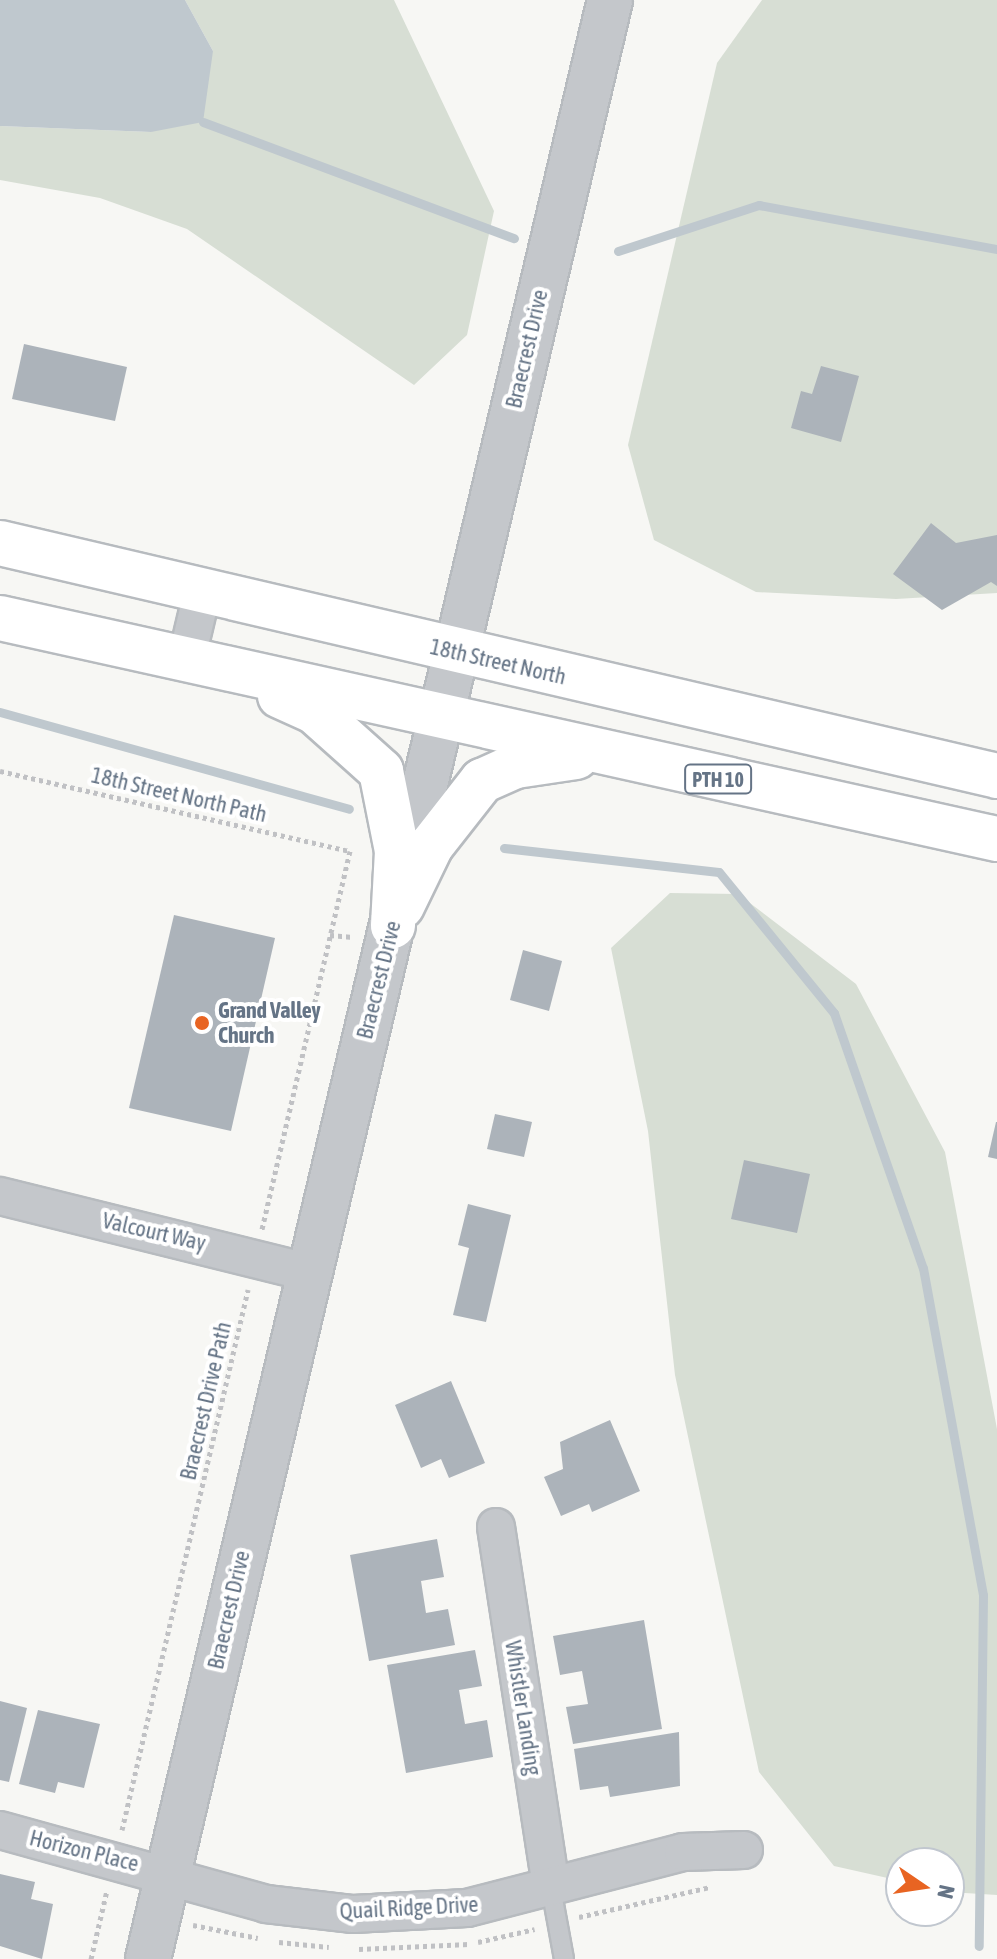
<!DOCTYPE html>
<html>
<head>
<meta charset="utf-8">
<style>
  body { margin:0 }
  #map { position:relative; width:997px; height:1959px; overflow:hidden; background:#f7f7f4; font-family:"Asap Condensed",sans-serif }
  div>[style] { position:absolute }
  .green>* { inset:0; background:#d7ded4 }
  .water>* { inset:0; background:#bfc8ce }
  .stream>* { height:9px; margin:-4.5px; padding:0 4.5px; transform-origin:4.5px; border-radius:4.5px; background:#bfc8ce }
  .building>* { inset:0; background:#acb3ba }
  .path>* { height:5px; margin-top:-2.5px; transform-origin:0; background:repeating-linear-gradient(90deg,#c0c1c4 0 4px,transparent 0 8px) }
  .roads { filter:drop-shadow(2px 0 #b7bbbf) drop-shadow(-2px 0 #b7bbbf) drop-shadow(0 2px #b7bbbf) drop-shadow(0 -2px #b7bbbf) }
  .service>* { height:18px; margin:-9px; padding:0 9px; transform-origin:9px; border-radius:9px; background:#c4c7cb }
  .minor>* { height:36px; margin:-18px; padding:0 18px; transform-origin:18px; border-radius:18px; background:#c4c7cb }
  .tertiary>* { height:44px; margin:-22px; padding:0 22px; transform-origin:22px; border-radius:22px; background:#c4c7cb }
  .primary>* { height:44px; margin:-22px; padding:0 22px; transform-origin:22px; border-radius:22px; background:#fff }
  .dots>* { width:22px; height:22px; translate:-50% -50%; box-sizing:border-box; border:4px solid #fff; border-radius:50% }
  span { translate:-50% -50%; white-space:nowrap; text-align:center; line-height:1.15; -webkit-text-stroke:8px #fff; paint-order:stroke }
  .shield-label span { padding:2px 6px; background:#fff; border:2px solid; border-radius:6px; -webkit-text-stroke-width:0 }
  .shield-label { font-size:20px; color:#657486; font-weight:700 }
  .street-label { font-size:22px; color:#657486 }
  .poi-label { font-size:22px; color:#657486; font-weight:700 }
  .left { translate:0 -50%; text-align:left }
  .north { position:absolute; left:885px; top:1847px; width:80px; height:80px; box-sizing:border-box; background:#fff; border:2px solid #c1c7cf; border-radius:50%; rotate:103deg; font-size:22px; font-weight:700; line-height:32px; text-align:center; color:#657486 }
  .north::after { content:''; display:block; margin:auto; width:28px; height:36px; background:#e86422; clip-path:polygon(50% 0,100% 100%,50% 72%,0 100%) }
</style>
</head>
<body>
<div id="map">
  <div class="green">
    <i style="clip-path:polygon(185px 0,394px 0,494px 211px,467px 335px,414px 385px,187px 229px,100px 198px,0 180px,0 126px,151px 132px,213px 51px)"></i>
    <i style="clip-path:polygon(762px 0,997px 0,997px 593px,896px 599px,756px 592px,654px 540px,628px 445px,717px 63px)"></i>
    <i style="clip-path:polygon(670px 893px,738px 894px,856px 984px,945px 1152px,997px 1429px,997px 1895px,949px 1892px,949px 1863px,901px 1863px,901px 1881px,834px 1866px,759px 1772px,675px 1375px,648px 1131px,611px 948px)"></i>
  </div>
  <div class="water">
    <i style="clip-path:polygon(0 0,185px 0,213px 51px,203px 122px,151px 132px,0 126px)"></i>
  </div>
  <div class="stream">
    <i style="left:203px;top:122px;width:332px;rotate:20.5deg"></i>
    <i style="left:618px;top:251px;width:148px;rotate:-18.1deg"></i>
    <i style="left:759px;top:205px;width:242px;rotate:10.5deg"></i>
    <i style="left:0;top:712px;width:362px;rotate:15.5deg"></i>
    <i style="left:504px;top:848px;width:216px;rotate:6.4deg"></i>
    <i style="left:719px;top:872px;width:182px;rotate:50.8deg"></i>
    <i style="left:834px;top:1013px;width:270px;rotate:70.8deg"></i>
    <i style="left:923px;top:1268px;width:332px;rotate:79.6deg"></i>
    <i style="left:983px;top:1595px;width:351px;rotate:90.7deg"></i>
  </div>
  <div class="building">
    <i style="clip-path:polygon(24px 344px,127px 367px,115px 421px,12px 399px)"></i>
    <i style="clip-path:polygon(821px 366px,859px 376px,841px 442px,791px 428px,801px 391px,812px 394px)"></i>
    <i style="clip-path:polygon(931px 523px,956px 543px,997px 535px,997px 586px,991px 582px,942px 610px,893px 574px)"></i>
    <i style="clip-path:polygon(174px 915px,275px 938px,231px 1131px,129px 1108px)"></i>
    <i style="clip-path:polygon(523px 950px,562px 961px,549px 1011px,510px 1000px)"></i>
    <i style="clip-path:polygon(495px 1114px,532px 1122px,524px 1157px,487px 1149px)"></i>
    <i style="clip-path:polygon(996px 1122px,997px 1122px,997px 1159px,988px 1157px)"></i>
    <i style="clip-path:polygon(744px 1160px,810px 1174px,797px 1233px,731px 1219px)"></i>
    <i style="clip-path:polygon(468px 1204px,511px 1215px,486px 1322px,453px 1315px,469px 1248px,458px 1245px)"></i>
    <i style="clip-path:polygon(451px 1381px,485px 1463px,449px 1478px,441px 1459px,421px 1468px,395px 1405px)"></i>
    <i style="clip-path:polygon(610px 1420px,640px 1491px,592px 1512px,589px 1504px,561px 1516px,544px 1477px,563px 1469px,560px 1442px)"></i>
    <i style="clip-path:polygon(437px 1539px,444px 1577px,421px 1581px,426px 1613px,448px 1609px,455px 1645px,369px 1661px,350px 1555px)"></i>
    <i style="clip-path:polygon(644px 1620px,662px 1729px,573px 1744px,566px 1707px,588px 1704px,582px 1671px,560px 1675px,553px 1636px)"></i>
    <i style="clip-path:polygon(475px 1650px,482px 1686px,459px 1690px,465px 1724px,487px 1720px,493px 1757px,406px 1773px,387px 1665px)"></i>
    <i style="clip-path:polygon(0 1701px,27px 1708px,9px 1782px,0 1780px)"></i>
    <i style="clip-path:polygon(38px 1710px,100px 1724px,84px 1788px,58px 1782px,55px 1793px,19px 1784px)"></i>
    <i style="clip-path:polygon(679px 1732px,680px 1786px,610px 1797px,608px 1786px,580px 1790px,574px 1749px)"></i>
    <i style="clip-path:polygon(0 1874px,35px 1882px,31px 1899px,53px 1904px,42px 1959px,0 1946px)"></i>
  </div>
  <div class="path">
    <i style="left:0;top:771px;width:359px;rotate:12.9deg"></i>
    <i style="left:350px;top:851px;width:389px;rotate:103.1deg"></i>
    <i style="left:330px;top:935px;width:23px;rotate:5deg"></i>
    <i style="left:122px;top:1830px;width:555px;rotate:-76.87deg"></i>
    <i style="left:579px;top:1917px;width:134px;rotate:-12.9deg"></i>
    <i style="left:193px;top:1925px;width:66px;rotate:11.3deg"></i>
    <i style="left:279px;top:1942px;width:50px;rotate:5.7deg"></i>
    <i style="left:478px;top:1942px;width:58px;rotate:-12.8deg"></i>
    <i style="left:359px;top:1949px;width:110px;rotate:-2.6deg"></i>
    <i style="left:91px;top:1959px;width:71px;rotate:-76.9deg"></i>
  </div>
  <div class="roads">
    <div class="service">
      <i style="left:551px;top:1888px;width:72px;rotate:79.6deg"></i>
    </div>
    <div class="minor">
      <i style="left:186px;top:661px;width:74px;rotate:-76.7deg"></i>
      <i style="left:0;top:1196px;width:317px;rotate:13.9deg"></i>
      <i style="left:496px;top:1527px;width:365px;rotate:81.3deg"></i>
      <i style="left:0;top:1830px;width:276px;rotate:15.5deg"></i>
      <i style="left:266px;top:1904px;width:88px;rotate:6.6deg"></i>
      <i style="left:353px;top:1914px;width:114px;rotate:-3deg"></i>
      <i style="left:467px;top:1908px;width:223px;rotate:-14.5deg"></i>
      <i style="left:683px;top:1852px;width:61px;rotate:-1.9deg"></i>
    </div>
    <div class="tertiary">
      <i style="left:148px;top:1959px;width:2013px;rotate:-76.73deg"></i>
    </div>
    <div class="primary">
      <i style="left:0;top:543px;width:1024px;rotate:13.15deg"></i>
      <i style="left:0;top:618px;width:1021px;rotate:12.5deg"></i>
      <i style="left:280px;top:696px;width:37px;rotate:24deg"></i>
      <i style="left:314px;top:711px;width:90px;rotate:41.8deg"></i>
      <i style="left:381px;top:771px;width:82px;rotate:78.7deg"></i>
      <i style="left:397px;top:851px;width:75px;rotate:93.1deg"></i>
      <i style="left:402px;top:906px;width:67px;rotate:-64.2deg"></i>
      <i style="left:431px;top:846px;width:83px;rotate:-51.9deg"></i>
      <i style="left:482px;top:781px;width:37px;rotate:-24deg"></i>
      <i style="left:516px;top:766px;width:61px;rotate:-8.5deg"></i>
    </div>
  </div>
  <div class="dots">
    <i style="left:202px;top:1023px;background:#e86422"></i>
  </div>
  <div class="shield-label">
    <span style="left:718px;top:779px">PTH 10</span>
  </div>
  <div class="street-label">
    <span style="left:527px;top:349px;rotate:-77deg">Braecrest Drive</span>
    <span style="left:498px;top:662px;rotate:13deg">18th Street North</span>
    <span style="left:179px;top:795px;rotate:13deg">18th Street North Path</span>
    <span style="left:379px;top:980px;rotate:-76deg">Braecrest Drive</span>
    <span style="left:154px;top:1232px;rotate:13deg">Valcourt Way</span>
    <span style="left:206px;top:1401px;rotate:-77deg">Braecrest Drive Path</span>
    <span style="left:229px;top:1610px;rotate:-77deg">Braecrest Drive</span>
    <span style="left:523px;top:1708px;rotate:81deg">Whistler Landing</span>
    <span style="left:84px;top:1851px;rotate:14deg">Horizon Place</span>
    <span style="left:409px;top:1908px;rotate:-3deg">Quail Ridge Drive</span>
  </div>
  <div class="poi-label">
    <span class="left" style="left:218px;top:1023px">Grand Valley<br>Church</span>
  </div>
  <div class="north">N</div>
</div>
</body>
</html>
